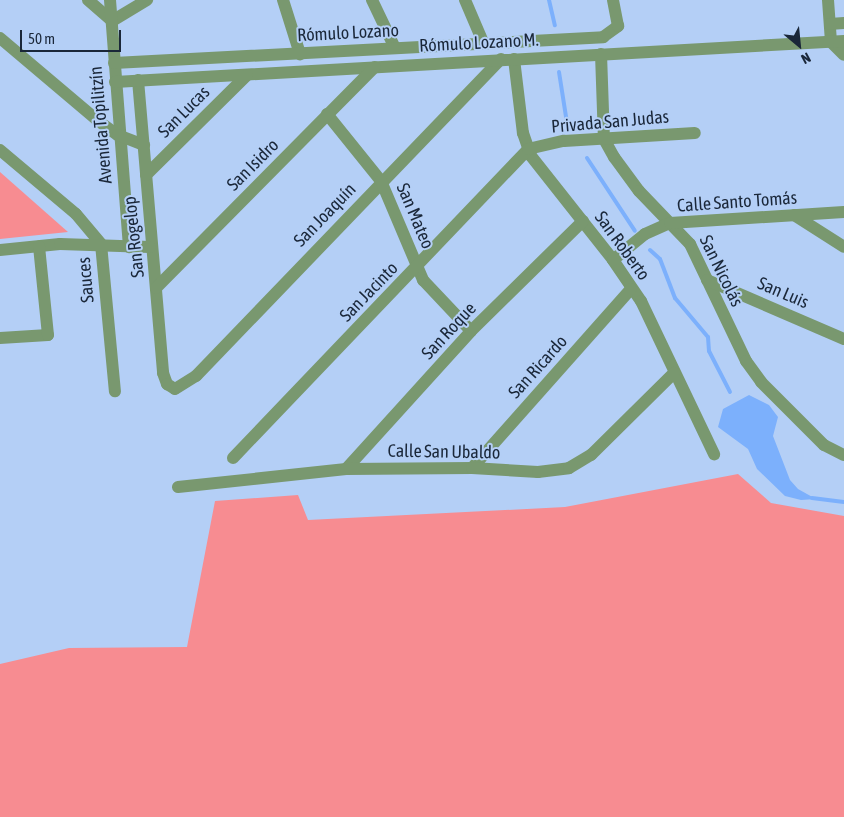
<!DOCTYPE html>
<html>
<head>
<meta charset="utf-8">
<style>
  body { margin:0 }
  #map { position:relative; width:844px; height:817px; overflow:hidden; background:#b4cff6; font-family:"Asap Condensed",sans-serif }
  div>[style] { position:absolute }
  .green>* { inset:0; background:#f78c91 }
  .water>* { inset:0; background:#7cb0fc }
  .stream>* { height:4px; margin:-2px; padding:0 2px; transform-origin:2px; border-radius:2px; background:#7cb0fc }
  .minor>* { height:12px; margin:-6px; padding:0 6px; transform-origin:6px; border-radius:6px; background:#79986f }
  span { translate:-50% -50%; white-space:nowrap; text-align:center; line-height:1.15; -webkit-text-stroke:4px #b4cff6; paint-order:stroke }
  .street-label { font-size:18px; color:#1a2739 }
  .north { position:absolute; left:774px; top:20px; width:50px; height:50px; -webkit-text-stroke:4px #b4cff6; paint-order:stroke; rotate:152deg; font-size:14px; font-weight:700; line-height:20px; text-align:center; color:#1a2739 }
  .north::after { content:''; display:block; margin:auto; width:18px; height:22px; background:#1a2739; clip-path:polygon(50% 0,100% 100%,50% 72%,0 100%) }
  .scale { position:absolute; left:20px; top:30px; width:101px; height:22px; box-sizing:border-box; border:2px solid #1a2739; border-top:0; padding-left:6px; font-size:15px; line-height:18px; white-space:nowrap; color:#1a2739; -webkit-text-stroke:4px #b4cff6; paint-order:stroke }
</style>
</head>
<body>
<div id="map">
  <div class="green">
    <i style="clip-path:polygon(0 172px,68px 232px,0 239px)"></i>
    <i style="clip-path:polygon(738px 474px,771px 503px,844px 516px,844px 817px,0 817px,0 664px,69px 648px,187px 647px,215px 501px,298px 495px,308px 520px,565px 507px)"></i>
  </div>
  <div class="water">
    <i style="clip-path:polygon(749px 395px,769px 405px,778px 417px,773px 436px,790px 480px,798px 489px,816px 499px,801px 500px,785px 496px,757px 469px,748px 449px,718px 427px,723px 409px)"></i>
  </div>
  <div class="stream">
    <i style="left:549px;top:0;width:26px;rotate:77deg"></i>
    <i style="left:559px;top:72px;width:52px;rotate:81.1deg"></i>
    <i style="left:587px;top:158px;width:87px;rotate:56.7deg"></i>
    <i style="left:650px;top:250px;width:13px;rotate:42deg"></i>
    <i style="left:660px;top:259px;width:42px;rotate:69deg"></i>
    <i style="left:675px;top:298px;width:51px;rotate:49.8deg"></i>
    <i style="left:708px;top:337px;width:14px;rotate:86deg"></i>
    <i style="left:709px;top:351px;width:46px;rotate:62.9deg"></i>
    <i style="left:812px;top:498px;width:32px;rotate:7deg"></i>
  </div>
  <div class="minor">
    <i style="left:88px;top:0;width:32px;rotate:41deg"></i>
    <i style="left:112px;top:21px;width:41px;rotate:-31deg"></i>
    <i style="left:110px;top:0;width:248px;rotate:85.6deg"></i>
    <i style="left:283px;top:0;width:57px;rotate:72.5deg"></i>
    <i style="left:372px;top:0;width:53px;rotate:64.4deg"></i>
    <i style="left:465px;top:0;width:46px;rotate:66.8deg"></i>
    <i style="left:828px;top:0;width:42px;rotate:85.9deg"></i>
    <i style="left:831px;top:42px;width:18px;rotate:45deg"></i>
    <i style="left:830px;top:24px;width:14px;rotate:-4deg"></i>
    <i style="left:0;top:38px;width:127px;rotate:40.2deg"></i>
    <i style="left:97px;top:120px;width:26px;rotate:36deg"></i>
    <i style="left:118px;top:135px;width:28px;rotate:21deg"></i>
    <i style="left:601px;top:54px;width:85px;rotate:88deg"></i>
    <i style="left:604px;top:139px;width:21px;rotate:61deg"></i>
    <i style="left:614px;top:157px;width:42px;rotate:53.7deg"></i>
    <i style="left:639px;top:191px;width:74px;rotate:46.1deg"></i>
    <i style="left:690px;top:244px;width:130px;rotate:64.4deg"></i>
    <i style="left:746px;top:361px;width:26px;rotate:54deg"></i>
    <i style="left:761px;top:382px;width:89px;rotate:45deg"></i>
    <i style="left:824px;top:445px;width:22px;rotate:27deg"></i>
    <i style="left:514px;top:59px;width:75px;rotate:83.1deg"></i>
    <i style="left:523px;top:133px;width:24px;rotate:71deg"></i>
    <i style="left:531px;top:156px;width:132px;rotate:51.7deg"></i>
    <i style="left:613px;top:260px;width:50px;rotate:55.7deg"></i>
    <i style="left:641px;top:301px;width:170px;rotate:64.5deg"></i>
    <i style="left:114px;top:63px;width:490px;rotate:-3deg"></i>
    <i style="left:603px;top:37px;width:19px;rotate:-36deg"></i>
    <i style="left:618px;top:26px;width:26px;rotate:-101deg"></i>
    <i style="left:138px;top:80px;width:294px;rotate:85.1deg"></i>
    <i style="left:163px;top:373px;width:12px;rotate:70deg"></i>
    <i style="left:167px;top:384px;width:9px;rotate:32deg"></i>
    <i style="left:175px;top:389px;width:25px;rotate:-32deg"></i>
    <i style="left:196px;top:376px;width:440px;rotate:-46.1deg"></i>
    <i style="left:115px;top:82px;width:730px;rotate:-3.22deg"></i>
    <i style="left:327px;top:114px;width:86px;rotate:51.1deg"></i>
    <i style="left:381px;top:181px;width:108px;rotate:67deg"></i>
    <i style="left:423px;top:280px;width:70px;rotate:46.7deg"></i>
    <i style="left:0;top:150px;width:99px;rotate:40.1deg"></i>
    <i style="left:76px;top:214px;width:39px;rotate:50deg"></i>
    <i style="left:101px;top:244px;width:148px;rotate:84.6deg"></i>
    <i style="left:146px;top:175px;width:142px;rotate:-44.7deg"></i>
    <i style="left:794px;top:215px;width:59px;rotate:32.6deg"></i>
    <i style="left:0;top:250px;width:60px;rotate:-5.7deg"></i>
    <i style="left:60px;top:244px;width:90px;rotate:1.9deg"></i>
    <i style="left:613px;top:260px;width:41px;rotate:-39.1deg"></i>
    <i style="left:645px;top:234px;width:27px;rotate:-24deg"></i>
    <i style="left:670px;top:223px;width:174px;rotate:-3.6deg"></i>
    <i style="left:707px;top:280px;width:149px;rotate:23.3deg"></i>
    <i style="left:156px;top:288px;width:311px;rotate:-45.3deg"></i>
    <i style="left:0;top:338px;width:48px;rotate:-3.6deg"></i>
    <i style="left:48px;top:335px;width:89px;rotate:-95.8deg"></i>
    <i style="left:233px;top:458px;width:427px;rotate:-46.3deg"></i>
    <i style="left:528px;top:149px;width:37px;rotate:-13deg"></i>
    <i style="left:564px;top:141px;width:131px;rotate:-3.5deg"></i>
    <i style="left:472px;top:468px;width:239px;rotate:-48.4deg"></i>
    <i style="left:346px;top:469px;width:186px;rotate:-47.8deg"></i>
    <i style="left:471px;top:331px;width:157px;rotate:-44.5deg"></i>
    <i style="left:178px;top:487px;width:169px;rotate:-6.1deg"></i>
    <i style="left:346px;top:469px;width:126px;rotate:-0.5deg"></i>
    <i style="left:472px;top:468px;width:66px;rotate:3.5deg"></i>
    <i style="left:538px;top:472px;width:31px;rotate:-7deg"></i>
    <i style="left:569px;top:468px;width:26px;rotate:-31deg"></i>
    <i style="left:591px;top:455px;width:117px;rotate:-44.7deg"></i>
  </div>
  <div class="street-label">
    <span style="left:348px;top:33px;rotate:-3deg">Rómulo Lozano</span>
    <span style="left:479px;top:43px;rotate:-3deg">Rómulo Lozano M.</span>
    <span style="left:184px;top:112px;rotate:-45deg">San Lucas</span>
    <span style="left:610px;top:122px;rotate:-5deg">Privada San Judas</span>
    <span style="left:101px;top:125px;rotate:-95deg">Avenida Topilitzín</span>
    <span style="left:253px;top:165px;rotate:-45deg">San Isidro</span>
    <span style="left:737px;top:202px;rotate:-4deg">Calle Santo Tomás</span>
    <span style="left:325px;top:215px;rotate:-46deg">San Joaquín</span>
    <span style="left:415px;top:216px;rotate:67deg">San Mateo</span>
    <span style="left:134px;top:237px;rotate:-96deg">San Rogelop</span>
    <span style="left:622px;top:246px;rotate:54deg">San Roberto</span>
    <span style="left:721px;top:271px;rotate:64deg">San Nicolás</span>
    <span style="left:86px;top:280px;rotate:-95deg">Sauces</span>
    <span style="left:369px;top:292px;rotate:-46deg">San Jacinto</span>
    <span style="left:783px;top:293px;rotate:23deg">San Luis</span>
    <span style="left:449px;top:331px;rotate:-47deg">San Roque</span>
    <span style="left:538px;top:367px;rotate:-48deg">San Ricardo</span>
    <span style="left:444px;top:452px;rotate:1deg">Calle San Ubaldo</span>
  </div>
  <div class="north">N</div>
  <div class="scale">50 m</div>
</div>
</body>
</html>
